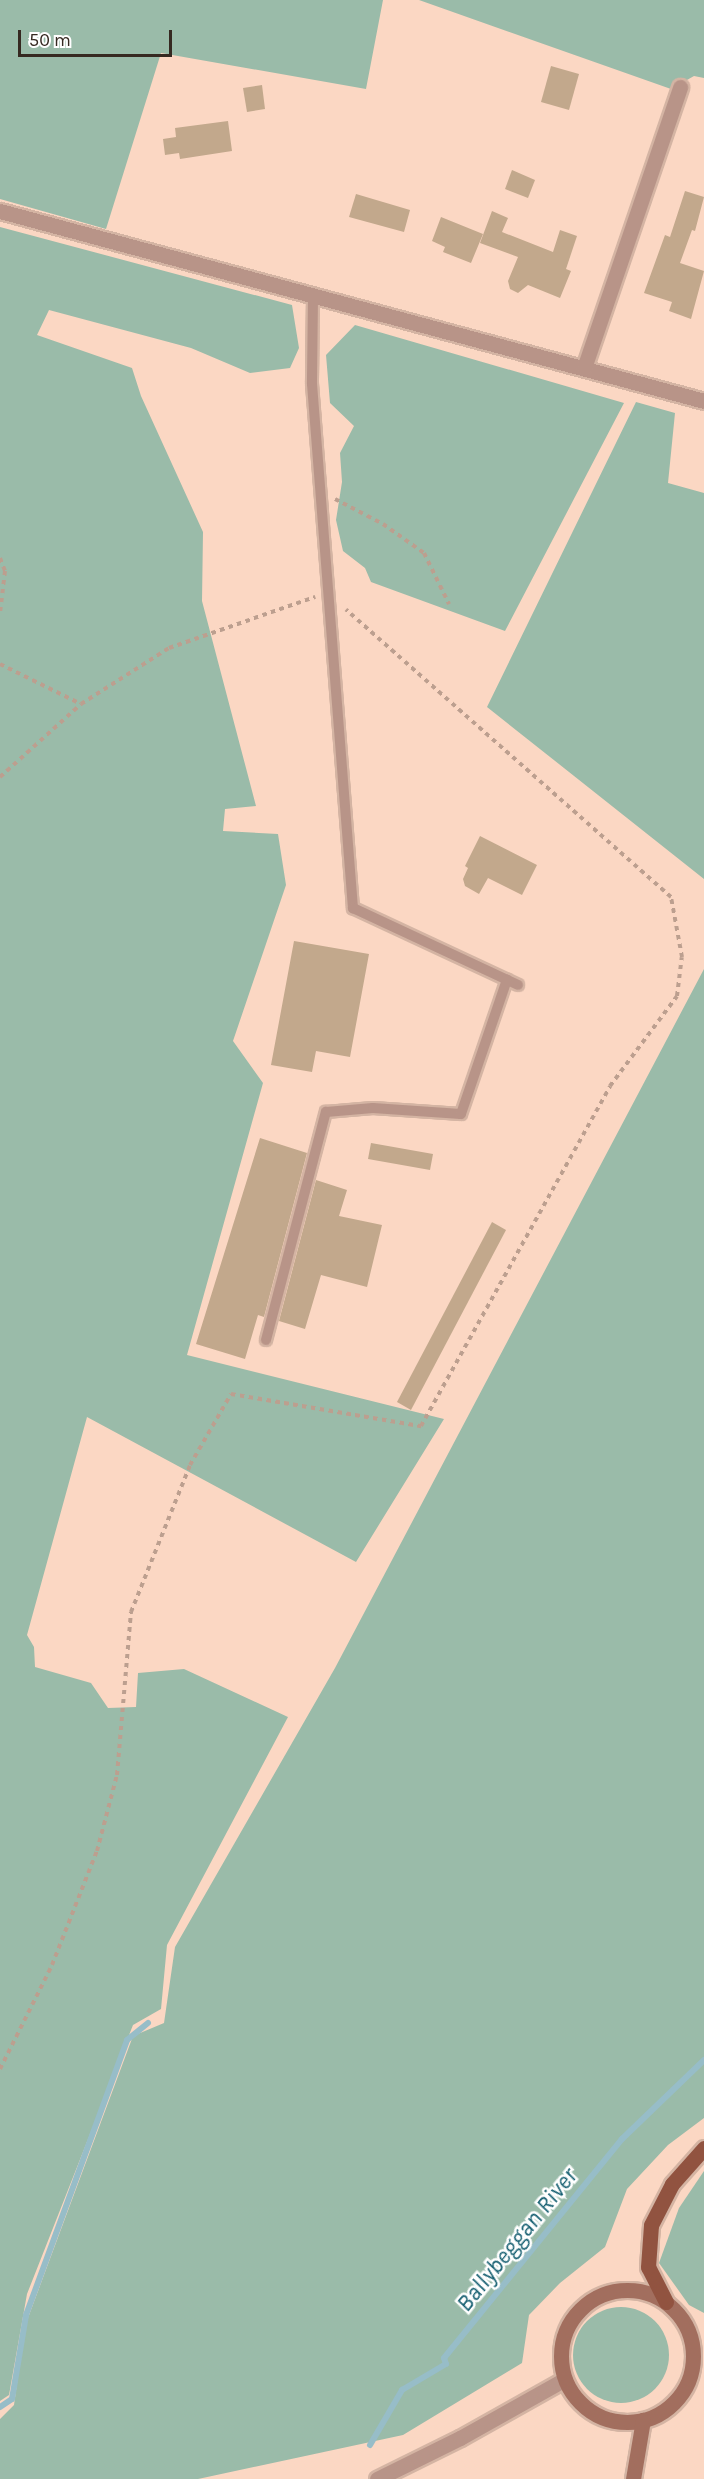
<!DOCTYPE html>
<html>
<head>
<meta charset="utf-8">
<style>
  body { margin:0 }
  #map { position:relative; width:704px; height:2479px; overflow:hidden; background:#fbd7c3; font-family:Karla,sans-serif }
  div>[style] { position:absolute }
  .green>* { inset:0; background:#9abba9 }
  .round { border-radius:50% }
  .stream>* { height:6px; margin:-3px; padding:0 3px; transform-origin:3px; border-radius:3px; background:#97bdc8 }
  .building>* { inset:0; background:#c2a88c }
  .path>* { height:4px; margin-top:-2px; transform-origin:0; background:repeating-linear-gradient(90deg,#bc9f8f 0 4.5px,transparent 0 9px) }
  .roads { filter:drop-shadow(2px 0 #d4b4a3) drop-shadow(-2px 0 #d4b4a3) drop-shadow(0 2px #d4b4a3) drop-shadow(0 -2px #d4b4a3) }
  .lane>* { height:10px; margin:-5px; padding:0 5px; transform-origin:5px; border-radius:5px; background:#b89488 }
  .street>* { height:15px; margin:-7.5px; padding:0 7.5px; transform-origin:7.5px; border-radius:7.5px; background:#b89488 }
  .secondary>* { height:15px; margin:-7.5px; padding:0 7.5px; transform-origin:7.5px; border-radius:7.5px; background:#a26e5e }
  .secondary>.ring { margin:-7.5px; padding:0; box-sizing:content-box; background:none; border:15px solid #a26e5e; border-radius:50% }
  .primary>* { height:15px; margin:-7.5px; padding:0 7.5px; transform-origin:7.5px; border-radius:7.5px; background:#915340 }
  span { translate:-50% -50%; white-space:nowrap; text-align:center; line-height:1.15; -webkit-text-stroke:5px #fff; paint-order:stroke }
  .water-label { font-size:24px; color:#145e70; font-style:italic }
  .scale { position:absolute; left:18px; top:30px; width:154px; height:27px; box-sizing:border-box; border:3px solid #362921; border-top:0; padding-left:8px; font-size:18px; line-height:21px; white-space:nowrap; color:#362921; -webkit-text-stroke:4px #fff; paint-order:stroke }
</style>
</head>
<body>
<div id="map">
  <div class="green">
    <i style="clip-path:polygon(0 0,383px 0,366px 89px,161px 53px,106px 229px,0 199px)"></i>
    <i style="clip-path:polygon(419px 0,704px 0,704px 78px,694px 76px,671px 89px)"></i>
    <i style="clip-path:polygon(0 227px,292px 305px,299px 348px,290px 368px,250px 373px,191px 348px,49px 310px,37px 335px,132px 368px,141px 396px,203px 532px,202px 601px,256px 806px,225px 809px,223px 831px,278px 834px,286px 885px,233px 1041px,263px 1083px,187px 1355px,444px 1419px,356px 1562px,87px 1417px,27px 1635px,34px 1647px,35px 1667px,91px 1683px,108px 1708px,136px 1707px,138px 1673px,184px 1669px,288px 1717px,167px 1945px,161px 2009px,133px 2025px,27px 2294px,9px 2395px,0 2401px)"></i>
    <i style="clip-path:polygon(355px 325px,624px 403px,505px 631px,371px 582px,365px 568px,343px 551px,336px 520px,342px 482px,340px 453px,354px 426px,330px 403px,326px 355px)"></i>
    <i style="clip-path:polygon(636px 402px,675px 413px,668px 483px,704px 493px,704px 879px,487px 707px)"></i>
    <i style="clip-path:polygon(704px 969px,704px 2118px,668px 2145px,627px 2189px,605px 2247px,560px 2283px,529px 2315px,522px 2363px,403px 2435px,198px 2479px,0 2479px,0 2419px,14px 2405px,25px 2326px,133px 2036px,164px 2023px,175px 1947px,335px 1668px)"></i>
    <i style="clip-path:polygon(704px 2171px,704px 2313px,689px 2305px,659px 2263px,679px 2208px)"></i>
    <i class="round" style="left:573px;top:2307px;width:96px;height:96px"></i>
  </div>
  <div class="stream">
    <i style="left:0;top:2407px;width:14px;rotate:-34deg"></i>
    <i style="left:12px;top:2399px;width:85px;rotate:-80.5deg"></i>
    <i style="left:26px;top:2315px;width:293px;rotate:-69.8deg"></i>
    <i style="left:127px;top:2040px;width:27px;rotate:-39deg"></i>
    <i style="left:370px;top:2445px;width:64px;rotate:-59.8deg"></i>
    <i style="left:402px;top:2390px;width:51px;rotate:-30.6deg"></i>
    <i style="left:446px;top:2364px;width:6px;rotate:-108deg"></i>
    <i style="left:444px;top:2358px;width:282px;rotate:-50.9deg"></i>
    <i style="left:622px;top:2139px;width:114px;rotate:-43.9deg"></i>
  </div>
  <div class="building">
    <i style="clip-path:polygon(551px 66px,579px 74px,569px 110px,541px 102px)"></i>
    <i style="clip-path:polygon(262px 85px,265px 109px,247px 112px,243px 88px)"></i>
    <i style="clip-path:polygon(228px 121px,232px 151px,180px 159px,179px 153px,165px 155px,163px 139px,176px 137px,175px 128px)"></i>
    <i style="clip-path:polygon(512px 170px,535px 180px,528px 198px,505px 189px)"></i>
    <i style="clip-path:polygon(685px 191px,704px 197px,695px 231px,692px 230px,680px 263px,704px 271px,691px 319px,669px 311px,672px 302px,644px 293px,665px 235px,670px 237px)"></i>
    <i style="clip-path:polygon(356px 194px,410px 210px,404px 232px,349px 217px)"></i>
    <i style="clip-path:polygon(492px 211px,508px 218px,502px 232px,553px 252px,560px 230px,577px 236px,566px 269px,571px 271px,560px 298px,528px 285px,518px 293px,510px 289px,508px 281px,518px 257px,480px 243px)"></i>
    <i style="clip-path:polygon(441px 217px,483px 234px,471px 263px,443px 252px,445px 247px,432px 241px)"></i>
    <i style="clip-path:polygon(480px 836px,537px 865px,522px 895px,488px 878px,479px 894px,465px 886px,463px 879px,468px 868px,465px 866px)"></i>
    <i style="clip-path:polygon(294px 941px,369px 954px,350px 1057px,316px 1051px,312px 1072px,271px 1065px)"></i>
    <i style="clip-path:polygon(260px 1138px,307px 1153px,264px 1317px,258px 1315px,245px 1359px,196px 1344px)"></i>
    <i style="clip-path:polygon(371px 1143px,433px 1154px,430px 1170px,368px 1159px)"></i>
    <i style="clip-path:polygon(316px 1180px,347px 1190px,339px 1216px,382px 1225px,367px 1287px,321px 1275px,305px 1329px,279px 1321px)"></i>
    <i style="clip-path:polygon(492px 1222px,506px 1230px,411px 1410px,397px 1402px)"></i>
  </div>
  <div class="path">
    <i style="left:335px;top:499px;width:54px;rotate:27.5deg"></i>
    <i style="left:383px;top:524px;width:50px;rotate:35.3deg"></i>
    <i style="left:424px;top:553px;width:57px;rotate:63.9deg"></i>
    <i style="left:0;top:558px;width:14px;rotate:69deg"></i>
    <i style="left:5px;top:571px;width:42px;rotate:96.8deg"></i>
    <i style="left:0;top:664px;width:90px;rotate:26.3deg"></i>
    <i style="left:0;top:777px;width:109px;rotate:-42deg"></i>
    <i style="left:81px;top:704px;width:104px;rotate:-32.5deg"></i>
    <i style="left:169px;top:648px;width:155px;rotate:-19.3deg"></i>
    <i style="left:0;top:2069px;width:116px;rotate:-63.4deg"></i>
    <i style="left:52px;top:1965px;width:123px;rotate:-68.5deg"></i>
    <i style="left:97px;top:1851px;width:79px;rotate:-75.3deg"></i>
    <i style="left:117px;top:1775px;width:164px;rotate:-85.1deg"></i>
    <i style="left:131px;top:1612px;width:158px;rotate:-68.1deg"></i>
    <i style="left:190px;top:1465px;width:82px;rotate:-60deg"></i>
    <i style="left:231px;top:1394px;width:193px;rotate:9.6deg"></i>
    <i style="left:421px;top:1426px;width:389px;rotate:-60.9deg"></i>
    <i style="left:610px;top:1086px;width:112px;rotate:-53.3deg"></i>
    <i style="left:677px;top:996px;width:39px;rotate:-83deg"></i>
    <i style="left:682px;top:957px;width:61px;rotate:-100.4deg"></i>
    <i style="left:671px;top:897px;width:434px;rotate:-138.5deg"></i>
  </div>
  <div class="roads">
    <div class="lane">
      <i style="left:313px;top:297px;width:87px;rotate:90.7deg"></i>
      <i style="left:312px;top:384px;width:526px;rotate:85.53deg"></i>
      <i style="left:353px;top:908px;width:182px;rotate:25deg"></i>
      <i style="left:266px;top:1340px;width:236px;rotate:-75.3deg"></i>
      <i style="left:326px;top:1112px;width:47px;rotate:-4.9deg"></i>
      <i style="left:373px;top:1108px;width:88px;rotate:3.9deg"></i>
      <i style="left:461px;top:1114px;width:142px;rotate:-71.1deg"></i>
    </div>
    <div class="street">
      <i style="left:0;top:211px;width:729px;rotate:15.1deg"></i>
      <i style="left:584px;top:368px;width:297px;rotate:-71.1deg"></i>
      <i style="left:377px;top:2479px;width:93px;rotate:-26.3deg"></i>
      <i style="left:460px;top:2438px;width:120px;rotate:-29.3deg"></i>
    </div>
    <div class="secondary">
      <i class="ring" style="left:561px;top:2290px;width:117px;height:117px"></i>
      <i style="left:633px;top:2479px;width:60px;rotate:-80.4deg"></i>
    </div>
    <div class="primary">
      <i style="left:666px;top:2302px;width:39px;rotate:-117deg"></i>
      <i style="left:648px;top:2267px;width:42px;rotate:-85.9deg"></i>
      <i style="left:651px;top:2225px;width:46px;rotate:-62.9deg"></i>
      <i style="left:672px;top:2184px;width:48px;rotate:-48.4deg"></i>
    </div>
  </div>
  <div class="water-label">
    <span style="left:517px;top:2240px;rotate:-51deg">Ballybeggan River</span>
  </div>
  <div class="scale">50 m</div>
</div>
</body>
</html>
